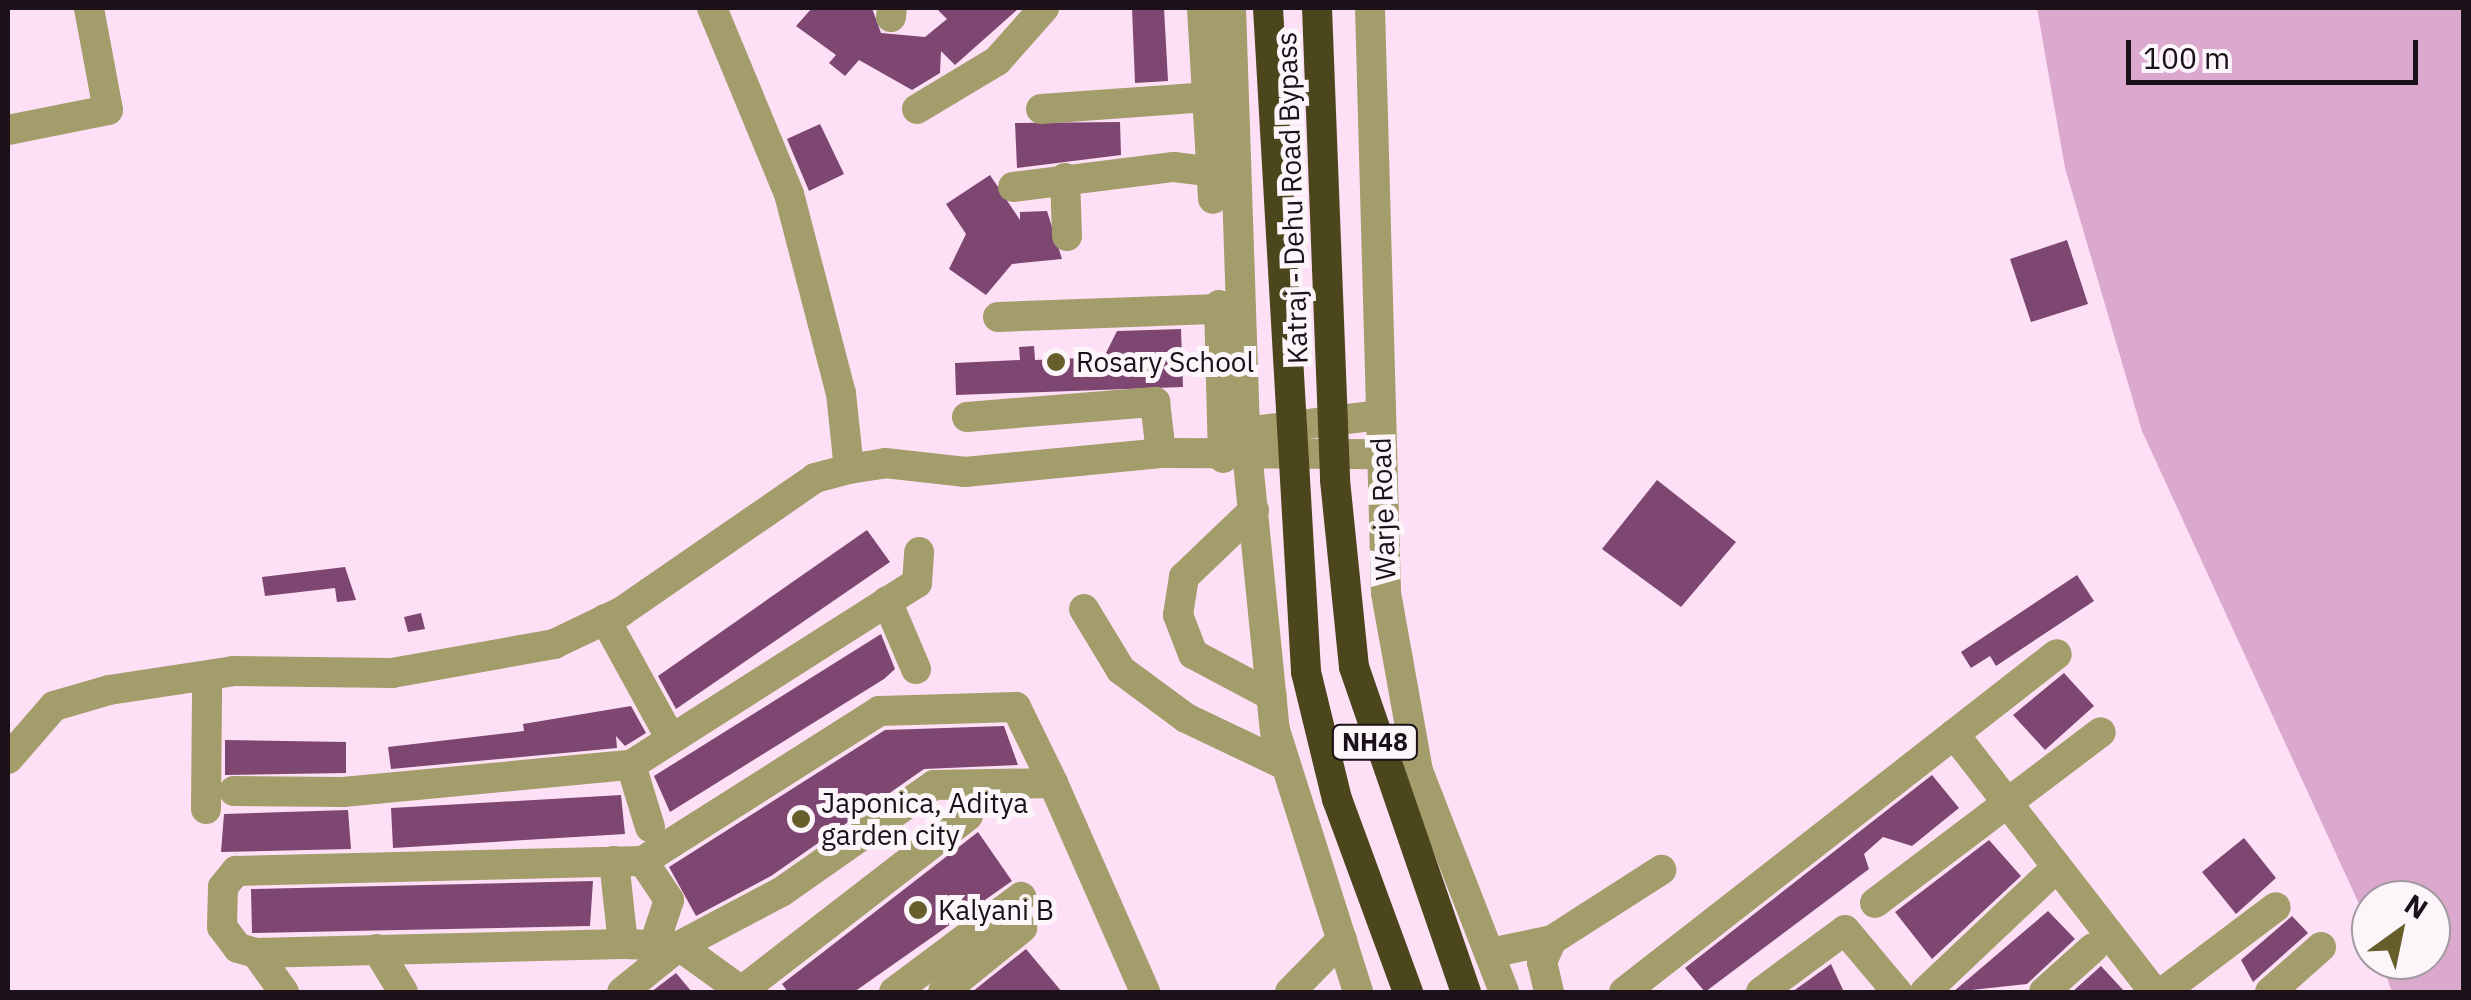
<!DOCTYPE html>
<html>
<head>
<meta charset="utf-8">
<style>
  body { margin:0 }
  #map { position:relative; width:2471px; height:1000px; overflow:hidden; background:#fee0f6; font-family:"IBM Plex Sans",sans-serif }
  div>[style] { position:absolute }
  .green>* { inset:0; background:#dba9ce }
  .building>* { inset:0; background:#7d4771 }
  .minor>* { height:30px; margin:-15px; padding:0 15px; transform-origin:15px; border-radius:15px; background:#a39d6b }
  .highway>* { height:30px; margin:-15px; padding:0 15px; transform-origin:15px; border-radius:15px; background:#4b461b }
  .dots>* { width:28px; height:28px; translate:-50% -50%; box-sizing:border-box; border:5px solid #fcf5fa; border-radius:50% }
  span { translate:-50% -50%; white-space:nowrap; text-align:center; line-height:1.15; -webkit-text-stroke:10px #fcf5fa; paint-order:stroke }
  .shield-label span { padding:2px 8px; background:#fcf5fa; border:2px solid; border-radius:8px; -webkit-text-stroke-width:0 }
  .shield-label { font-size:25px; color:#1b1118; font-weight:700 }
  .street-label { font-size:28px; color:#1b1118 }
  .poi-label { font-size:28px; color:#1b1118 }
  .left { translate:0 -50%; text-align:left }
  .frame { position:absolute; inset:0; border:10px solid #1b1118; pointer-events:none }
  .north { position:absolute; left:2351px; top:880px; width:100px; height:100px; box-sizing:border-box; background:#fcf5fa; border:2px solid #a29aa0; border-radius:50%; rotate:33deg; font-size:28px; font-weight:700; line-height:40px; text-align:center; color:#1b1118 }
  .north::after { content:''; display:block; margin:auto; width:35px; height:45px; background:#665f2c; clip-path:polygon(50% 0,100% 100%,50% 72%,0 100%) }
  .scale { position:absolute; left:2126px; top:40px; width:292px; height:45px; box-sizing:border-box; border:5px solid #1b1118; border-top:0; padding-left:12px; font-size:30px; line-height:35px; white-space:nowrap; color:#1b1118; -webkit-text-stroke:8px #fcf5fa; paint-order:stroke }
</style>
</head>
<body>
<div id="map">
  <div class="green">
    <i style="clip-path:polygon(2037px 8px,2463px 8px,2463px 992px,2392px 992px,2381px 960px,2431px 960px,2431px 900px,2371px 900px,2371px 930px,2142px 431px,2065px 168px)"></i>
  </div>
  <div class="building">
    <i style="clip-path:polygon(812px 8px,872px 8px,881px 33px,925px 37px,947px 19px,936px 8px,1019px 8px,955px 65px,941px 51px,940px 73px,912px 90px,859px 60px,845px 76px,829px 63px,836px 55px,796px 26px)"></i>
    <i style="clip-path:polygon(1132px 8px,1164px 8px,1168px 81px,1135px 83px)"></i>
    <i style="clip-path:polygon(1120px 122px,1121px 155px,1017px 168px,1015px 123px)"></i>
    <i style="clip-path:polygon(820px 124px,844px 174px,809px 191px,787px 139px)"></i>
    <i style="clip-path:polygon(990px 175px,1020px 220px,1020px 212px,1047px 211px,1062px 259px,1012px 264px,986px 295px,949px 269px,966px 234px,946px 204px)"></i>
    <i style="clip-path:polygon(2067px 240px,2088px 304px,2031px 322px,2010px 259px)"></i>
    <i style="clip-path:polygon(1181px 329px,1183px 387px,956px 395px,955px 363px,1020px 360px,1019px 347px,1034px 346px,1035px 360px,1104px 357px,1117px 331px)"></i>
    <i style="clip-path:polygon(1657px 480px,1736px 542px,1681px 607px,1602px 549px)"></i>
    <i style="clip-path:polygon(867px 530px,890px 562px,676px 709px,658px 676px)"></i>
    <i style="clip-path:polygon(345px 567px,356px 600px,337px 602px,335px 588px,265px 596px,262px 577px)"></i>
    <i style="clip-path:polygon(2077px 575px,2094px 601px,1996px 666px,1990px 656px,1971px 668px,1961px 652px)"></i>
    <i style="clip-path:polygon(421px 613px,425px 629px,408px 632px,404px 617px)"></i>
    <i style="clip-path:polygon(881px 634px,895px 669px,884px 679px,670px 812px,654px 776px)"></i>
    <i style="clip-path:polygon(2064px 673px,2094px 706px,2045px 750px,2013px 715px)"></i>
    <i style="clip-path:polygon(631px 706px,646px 733px,625px 746px,616px 736px,617px 748px,391px 769px,388px 747px,524px 731px,523px 724px)"></i>
    <i style="clip-path:polygon(1004px 726px,1018px 765px,924px 769px,771px 876px,696px 916px,669px 867px,885px 730px)"></i>
    <i style="clip-path:polygon(225px 740px,346px 742px,346px 773px,225px 775px)"></i>
    <i style="clip-path:polygon(1932px 775px,1959px 808px,1912px 846px,1883px 837px,1864px 854px,1869px 869px,1705px 992px,1685px 968px)"></i>
    <i style="clip-path:polygon(621px 795px,625px 834px,393px 848px,391px 808px)"></i>
    <i style="clip-path:polygon(348px 810px,351px 849px,221px 852px,224px 814px)"></i>
    <i style="clip-path:polygon(978px 832px,1012px 881px,854px 992px,788px 992px,782px 984px)"></i>
    <i style="clip-path:polygon(2244px 838px,2276px 878px,2236px 914px,2202px 872px)"></i>
    <i style="clip-path:polygon(1989px 840px,2021px 876px,1932px 959px,1895px 912px)"></i>
    <i style="clip-path:polygon(593px 881px,590px 926px,252px 933px,251px 889px)"></i>
    <i style="clip-path:polygon(2048px 911px,2075px 939px,2027px 984px,1953px 992px)"></i>
    <i style="clip-path:polygon(2292px 916px,2308px 933px,2253px 982px,2241px 960px)"></i>
    <i style="clip-path:polygon(1026px 949px,1062px 992px,972px 992px)"></i>
    <i style="clip-path:polygon(1831px 964px,1844px 992px,1792px 992px)"></i>
    <i style="clip-path:polygon(2101px 966px,2125px 992px,2072px 992px)"></i>
    <i style="clip-path:polygon(676px 973px,692px 992px,651px 992px)"></i>
  </div>
  <div class="minor">
    <i style="left:712px;top:8px;width:201px;rotate:67.5deg"></i>
    <i style="left:789px;top:194px;width:206px;rotate:75.4deg"></i>
    <i style="left:841px;top:393px;width:76px;rotate:84deg"></i>
    <i style="left:1202px;top:8px;width:191px;rotate:86.7deg"></i>
    <i style="left:1231px;top:8px;width:424px;rotate:88.1deg"></i>
    <i style="left:1245px;top:432px;width:300px;rotate:84.3deg"></i>
    <i style="left:1275px;top:730px;width:275px;rotate:72.4deg"></i>
    <i style="left:1370px;top:8px;width:585px;rotate:88.43deg"></i>
    <i style="left:1386px;top:593px;width:181px;rotate:79.8deg"></i>
    <i style="left:1418px;top:771px;width:237px;rotate:68.7deg"></i>
    <i style="left:891px;top:17px;width:9px;rotate:-84deg"></i>
    <i style="left:917px;top:109px;width:93px;rotate:-31deg"></i>
    <i style="left:997px;top:61px;width:71px;rotate:-48.4deg"></i>
    <i style="left:1041px;top:109px;width:166px;rotate:-4.1deg"></i>
    <i style="left:8px;top:130px;width:102px;rotate:-11.3deg"></i>
    <i style="left:108px;top:110px;width:104px;rotate:-100.6deg"></i>
    <i style="left:1065px;top:178px;width:58px;rotate:88deg"></i>
    <i style="left:1013px;top:187px;width:162px;rotate:-7.1deg"></i>
    <i style="left:1174px;top:167px;width:38px;rotate:7deg"></i>
    <i style="left:1219px;top:305px;width:153px;rotate:88.5deg"></i>
    <i style="left:998px;top:317px;width:222px;rotate:-2.1deg"></i>
    <i style="left:967px;top:417px;width:189px;rotate:-4.6deg"></i>
    <i style="left:1155px;top:402px;width:51px;rotate:83.3deg"></i>
    <i style="left:1245px;top:432px;width:136px;rotate:-7.2deg"></i>
    <i style="left:1254px;top:510px;width:97px;rotate:136.3deg"></i>
    <i style="left:1184px;top:577px;width:38px;rotate:99deg"></i>
    <i style="left:1178px;top:615px;width:42px;rotate:69deg"></i>
    <i style="left:1193px;top:654px;width:89px;rotate:28deg"></i>
    <i style="left:887px;top:601px;width:74px;rotate:66.9deg"></i>
    <i style="left:1084px;top:609px;width:71px;rotate:58.8deg"></i>
    <i style="left:1121px;top:670px;width:81px;rotate:36.4deg"></i>
    <i style="left:1186px;top:718px;width:110px;rotate:25.4deg"></i>
    <i style="left:605px;top:619px;width:137px;rotate:61.2deg"></i>
    <i style="left:1954px;top:734px;width:326px;rotate:52.2deg"></i>
    <i style="left:8px;top:759px;width:70px;rotate:-49deg"></i>
    <i style="left:54px;top:706px;width:57px;rotate:-16.2deg"></i>
    <i style="left:109px;top:690px;width:126px;rotate:-8.6deg"></i>
    <i style="left:234px;top:671px;width:158px;rotate:0.7deg"></i>
    <i style="left:392px;top:673px;width:165px;rotate:-10.1deg"></i>
    <i style="left:554px;top:644px;width:74px;rotate:-25.5deg"></i>
    <i style="left:621px;top:612px;width:236px;rotate:-34.6deg"></i>
    <i style="left:815px;top:478px;width:35px;rotate:-15deg"></i>
    <i style="left:849px;top:469px;width:36px;rotate:-9deg"></i>
    <i style="left:885px;top:463px;width:81px;rotate:6.4deg"></i>
    <i style="left:965px;top:472px;width:197px;rotate:-5.5deg"></i>
    <i style="left:1161px;top:453px;width:220px;rotate:0.3deg"></i>
    <i style="left:631px;top:765px;width:65px;rotate:73deg"></i>
    <i style="left:1053px;top:783px;width:228px;rotate:66.2deg"></i>
    <i style="left:234px;top:791px;width:109px;rotate:0.5deg"></i>
    <i style="left:343px;top:792px;width:289px;rotate:-5.4deg"></i>
    <i style="left:631px;top:765px;width:339px;rotate:-32.5deg"></i>
    <i style="left:917px;top:583px;width:31px;rotate:-86deg"></i>
    <i style="left:206px;top:809px;width:127px;rotate:-89.5deg"></i>
    <i style="left:614px;top:861px;width:83px;rotate:83.8deg"></i>
    <i style="left:643px;top:861px;width:47px;rotate:56.3deg"></i>
    <i style="left:669px;top:900px;width:47px;rotate:108.4deg"></i>
    <i style="left:1875px;top:903px;width:283px;rotate:-37.1deg"></i>
    <i style="left:377px;top:949px;width:50px;rotate:58.8deg"></i>
    <i style="left:256px;top:953px;width:19px;rotate:-164deg"></i>
    <i style="left:238px;top:948px;width:26px;rotate:-127deg"></i>
    <i style="left:222px;top:927px;width:40px;rotate:-88.6deg"></i>
    <i style="left:223px;top:887px;width:21px;rotate:-51deg"></i>
    <i style="left:236px;top:871px;width:407px;rotate:-1.4deg"></i>
    <i style="left:643px;top:861px;width:280px;rotate:-32.4deg"></i>
    <i style="left:879px;top:711px;width:137px;rotate:-1.7deg"></i>
    <i style="left:1016px;top:707px;width:85px;rotate:64deg"></i>
    <i style="left:1053px;top:783px;width:119px;rotate:179deg"></i>
    <i style="left:934px;top:785px;width:187px;rotate:145deg"></i>
    <i style="left:781px;top:892px;width:115px;rotate:152.1deg"></i>
    <i style="left:679px;top:946px;width:73px;rotate:141.1deg"></i>
    <i style="left:1490px;top:953px;width:63px;rotate:-11.8deg"></i>
    <i style="left:284px;top:992px;width:48px;rotate:-125.7deg"></i>
    <i style="left:256px;top:953px;width:367px;rotate:-1.4deg"></i>
    <i style="left:623px;top:944px;width:56px;rotate:2deg"></i>
    <i style="left:679px;top:946px;width:79px;rotate:35.7deg"></i>
    <i style="left:740px;top:992px;width:288px;rotate:-37.7deg"></i>
    <i style="left:894px;top:992px;width:159px;rotate:-36.8deg"></i>
    <i style="left:943px;top:992px;width:102px;rotate:-39deg"></i>
    <i style="left:1290px;top:992px;width:74px;rotate:-45.5deg"></i>
    <i style="left:1549px;top:992px;width:31px;rotate:-103deg"></i>
    <i style="left:1542px;top:962px;width:24px;rotate:-66deg"></i>
    <i style="left:1552px;top:940px;width:130px;rotate:-32.7deg"></i>
    <i style="left:1624px;top:992px;width:549px;rotate:-37.98deg"></i>
    <i style="left:1761px;top:992px;width:104px;rotate:-36.4deg"></i>
    <i style="left:1845px;top:930px;width:81px;rotate:50deg"></i>
    <i style="left:1925px;top:992px;width:180px;rotate:-43.4deg"></i>
    <i style="left:2044px;top:992px;width:66px;rotate:-41.9deg"></i>
    <i style="left:2163px;top:992px;width:141px;rotate:-37deg"></i>
    <i style="left:2270px;top:992px;width:68px;rotate:-41.4deg"></i>
  </div>
  <div class="highway">
    <i style="left:1268px;top:8px;width:665px;rotate:86.72deg"></i>
    <i style="left:1306px;top:672px;width:131px;rotate:76.3deg"></i>
    <i style="left:1337px;top:799px;width:206px;rotate:69.8deg"></i>
    <i style="left:1317px;top:8px;width:472px;rotate:87.8deg"></i>
    <i style="left:1335px;top:480px;width:188px;rotate:84.2deg"></i>
    <i style="left:1354px;top:667px;width:344px;rotate:71deg"></i>
  </div>
  <div class="dots">
    <i style="left:1056px;top:362px;background:#665f2c"></i>
    <i style="left:801px;top:819px;background:#665f2c"></i>
    <i style="left:918px;top:910px;background:#665f2c"></i>
  </div>
  <div class="shield-label">
    <span style="left:1375px;top:742px">NH48</span>
  </div>
  <div class="street-label">
    <span style="left:1292px;top:198px;rotate:-92deg">Katraj - Dehu Road Bypass</span>
    <span style="left:1383px;top:509px;rotate:-92deg">Warje Road</span>
  </div>
  <div class="poi-label">
    <span class="left" style="left:1076px;top:362px">Rosary School</span>
    <span class="left" style="left:821px;top:819px">Japonica, Aditya<br>garden city</span>
    <span class="left" style="left:938px;top:910px">Kalyani B</span>
  </div>
  <div class="frame"></div>
  <div class="north">N</div>
  <div class="scale">100 m</div>
</div>
</body>
</html>
